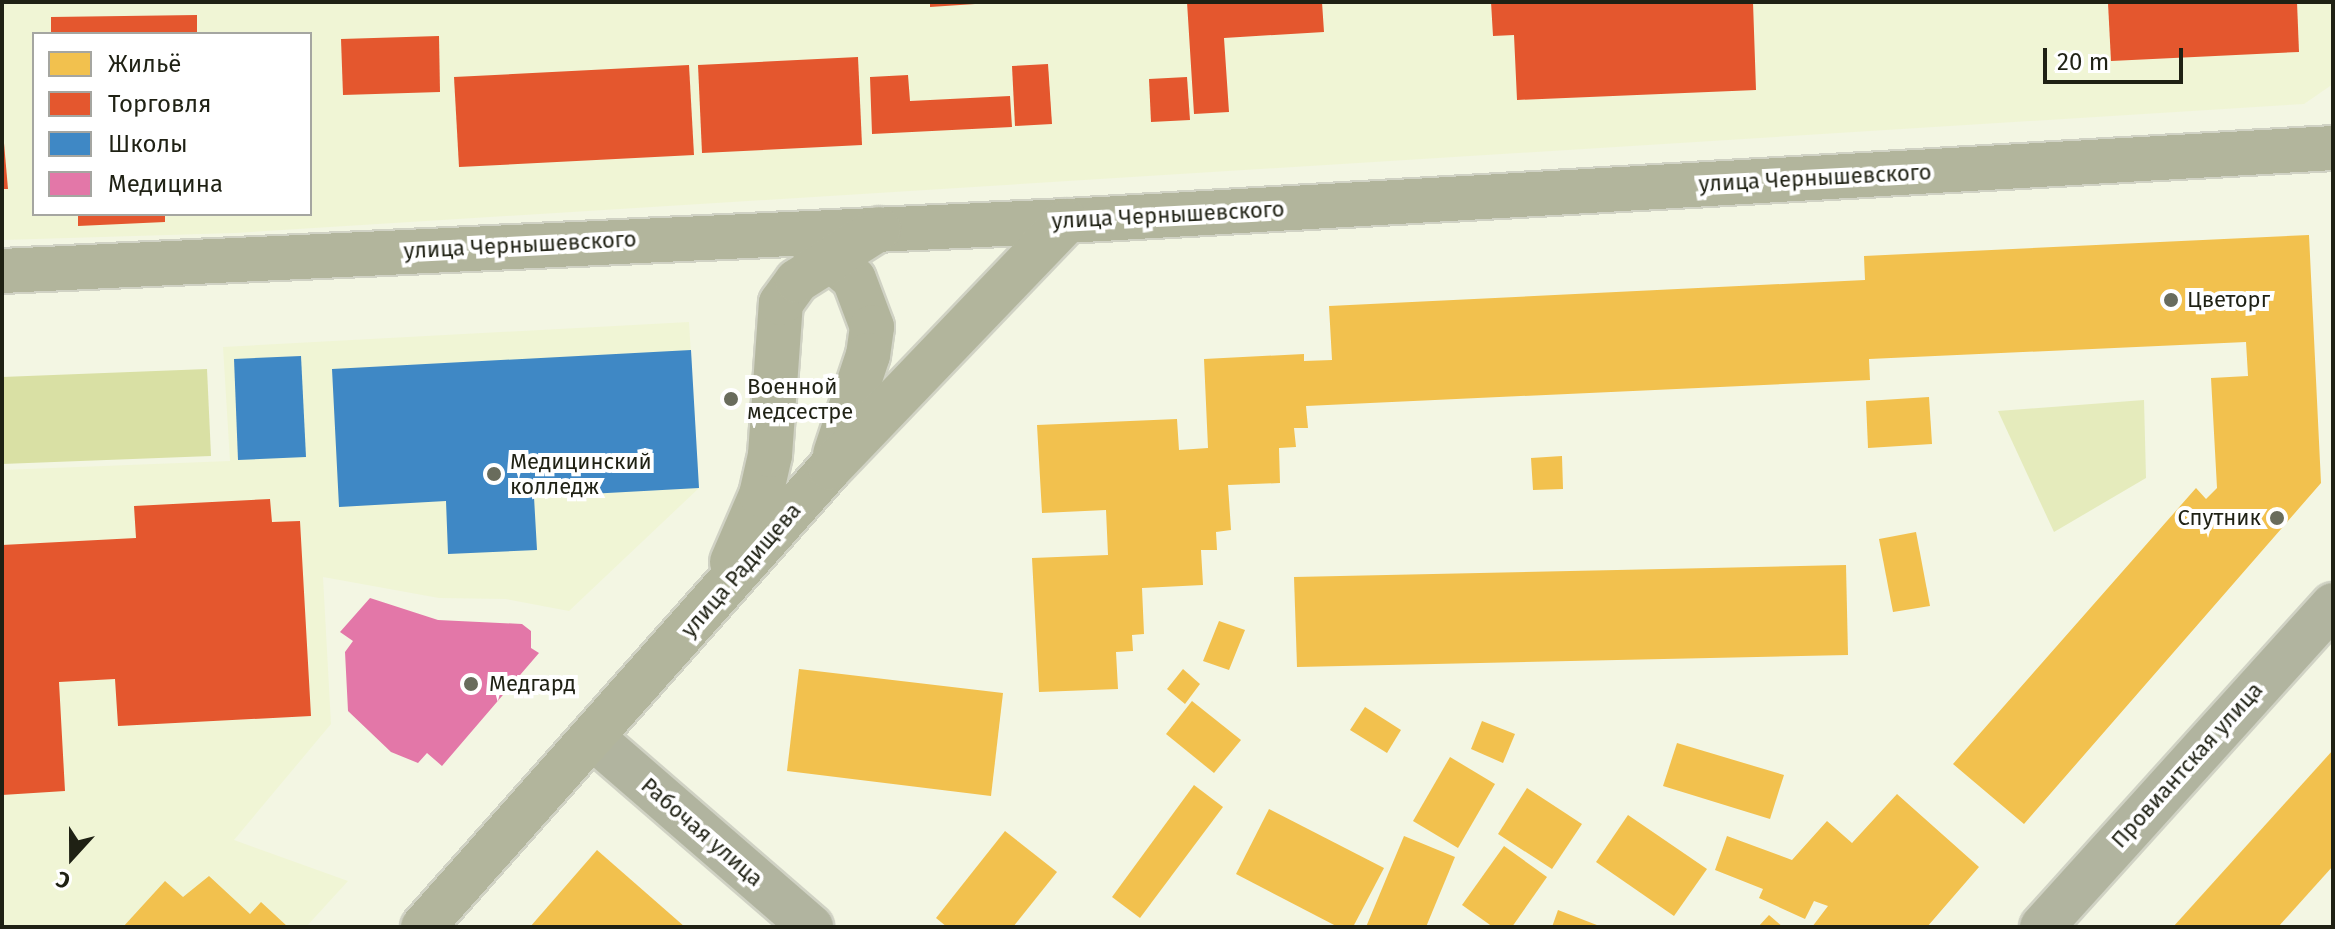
<!DOCTYPE html>
<html>
<head>
<meta charset="utf-8">
<style>
  body { margin:0 }
  #map { position:relative; width:2335px; height:929px; overflow:hidden; background:#f3f6e3; font-family:"Fira Sans",sans-serif }
  div>[style] { position:absolute }
  .built>* { inset:0; background:#f0f5d5 }
  .green>* { inset:0; background:#e5ebbc }
  .forest>* { inset:0; background:#d9e0a4 }
  .homes>* { inset:0; background:#f2c14e }
  .shops>* { inset:0; background:#e4572e }
  .schools>* { inset:0; background:#3f88c5 }
  .health>* { inset:0; background:#e377a8 }
  .roads { filter:drop-shadow(2px 0 #d0d2c4) drop-shadow(-2px 0 #d0d2c4) drop-shadow(0 2px #d0d2c4) drop-shadow(0 -2px #d0d2c4) }
  .minor>* { height:44px; margin:-22px; padding:0 22px; transform-origin:22px; border-radius:22px; background:#b1b49f }
  .tertiary>* { height:44px; margin:-22px; padding:0 22px; transform-origin:22px; border-radius:22px; background:#b1b49f }
  .primary>* { height:44px; margin:-22px; padding:0 22px; transform-origin:22px; border-radius:22px; background:#b2b59c }
  .dots>* { width:22px; height:22px; translate:-50% -50%; box-sizing:border-box; border:4px solid #fff; border-radius:50% }
  span { translate:-50% -50%; white-space:nowrap; text-align:center; line-height:1.15; -webkit-text-stroke:8px #fff; paint-order:stroke }
  .street-label { font-size:22px; color:#1f2114 }
  .poi-label { font-size:22px; color:#1f2114 }
  .left { translate:0 -50%; text-align:left }
  .right { translate:-100% -50%; text-align:right }
  .frame { position:absolute; inset:0; border:4px solid #1f2114; pointer-events:none }
  .legend { position:absolute; left:32px; top:32px; width:280px; height:184px; box-sizing:border-box; background:#fff; border:2px solid #a5a6a1; margin:0; padding:10px 14px; list-style:none; font-size:24px; color:#1f2114 }
  .legend li { display:flex; align-items:center; gap:16px; height:40px }
  .legend b { width:40px; border:2px solid #a5a6a1 }
  .north { position:absolute; left:32px; top:817px; width:80px; height:80px; -webkit-text-stroke:6px #fff; paint-order:stroke; rotate:201deg; font-size:22px; font-weight:700; line-height:32px; text-align:center; color:#1f2114 }
  .north::after { content:''; display:block; margin:auto; width:28px; height:36px; background:#1f2114; clip-path:polygon(50% 0,100% 100%,50% 72%,0 100%) }
  .scale { position:absolute; left:2043px; top:48px; width:140px; height:36px; box-sizing:border-box; border:4px solid #1f2114; border-top:0; padding-left:10px; font-size:24px; line-height:28px; white-space:nowrap; color:#1f2114; -webkit-text-stroke:6px #fff; paint-order:stroke }
</style>
</head>
<body>
<div id="map">
  <div class="built">
    <i style="clip-path:polygon(evenodd,2px 2px,2333px 2px,2333px 84px,2304px 104px,235px 233px,2px 240px,2px 2px,34px 34px,310px 34px,310px 214px,34px 214px,34px 34px)"></i>
    <i style="clip-path:polygon(689px 322px,699px 488px,569px 611px,506px 599px,439px 598px,323px 577px,331px 724px,234px 840px,348px 881px,306px 927px,2px 927px,2px 470px,230px 461px,223px 347px)"></i>
  </div>
  <div class="green">
    <i style="clip-path:polygon(2144px 400px,2146px 478px,2054px 532px,1998px 411px)"></i>
  </div>
  <div class="forest">
    <i style="clip-path:polygon(207px 369px,211px 456px,2px 464px,2px 377px)"></i>
  </div>
  <div class="homes">
    <i style="clip-path:polygon(2309px 235px,2321px 483px,2024px 824px,1953px 764px,2196px 488px,2206px 499px,2217px 488px,2211px 378px,2248px 376px,2246px 342px,1869px 359px,1870px 380px,1306px 406px,1308px 428px,1294px 428px,1296px 447px,1279px 448px,1280px 483px,1228px 485px,1231px 530px,1216px 532px,1217px 550px,1201px 550px,1203px 585px,1142px 588px,1144px 634px,1132px 635px,1133px 651px,1116px 652px,1118px 689px,1039px 692px,1032px 558px,1108px 555px,1106px 510px,1042px 513px,1037px 425px,1177px 419px,1179px 450px,1208px 448px,1204px 359px,1304px 354px,1304px 361px,1332px 360px,1329px 306px,1865px 280px,1864px 256px)"></i>
    <i style="clip-path:polygon(1929px 397px,1932px 444px,1868px 448px,1866px 401px)"></i>
    <i style="clip-path:polygon(1562px 456px,1563px 489px,1533px 490px,1531px 458px)"></i>
    <i style="clip-path:polygon(1916px 532px,1930px 606px,1893px 612px,1879px 539px)"></i>
    <i style="clip-path:polygon(1846px 565px,1848px 655px,1297px 667px,1294px 577px)"></i>
    <i style="clip-path:polygon(1219px 621px,1245px 630px,1229px 670px,1203px 661px)"></i>
    <i style="clip-path:polygon(799px 669px,1003px 693px,991px 796px,787px 771px)"></i>
    <i style="clip-path:polygon(1183px 669px,1200px 684px,1185px 704px,1167px 689px)"></i>
    <i style="clip-path:polygon(1192px 701px,1241px 740px,1214px 773px,1166px 734px)"></i>
    <i style="clip-path:polygon(1365px 707px,1401px 730px,1387px 753px,1350px 730px)"></i>
    <i style="clip-path:polygon(1482px 721px,1515px 734px,1503px 763px,1471px 749px)"></i>
    <i style="clip-path:polygon(1677px 743px,1784px 775px,1770px 819px,1663px 786px)"></i>
    <i style="clip-path:polygon(2333px 750px,2333px 866px,2278px 927px,2173px 927px)"></i>
    <i style="clip-path:polygon(1450px 757px,1495px 784px,1458px 848px,1413px 821px)"></i>
    <i style="clip-path:polygon(1194px 785px,1223px 807px,1140px 918px,1112px 897px)"></i>
    <i style="clip-path:polygon(1527px 788px,1582px 824px,1552px 869px,1498px 834px)"></i>
    <i style="clip-path:polygon(1897px 794px,1979px 867px,1927px 927px,1812px 927px,1828px 906px,1814px 901px,1805px 919px,1759px 898px,1763px 889px,1715px 870px,1727px 836px,1792px 860px,1827px 821px,1852px 843px)"></i>
    <i style="clip-path:polygon(1269px 809px,1384px 868px,1353px 927px,1338px 927px,1236px 874px)"></i>
    <i style="clip-path:polygon(1628px 815px,1707px 869px,1674px 916px,1596px 862px)"></i>
    <i style="clip-path:polygon(1005px 831px,1057px 872px,1013px 927px,947px 927px,936px 918px)"></i>
    <i style="clip-path:polygon(1404px 836px,1455px 857px,1426px 927px,1366px 927px)"></i>
    <i style="clip-path:polygon(1504px 846px,1547px 877px,1512px 927px,1493px 927px,1462px 905px)"></i>
    <i style="clip-path:polygon(597px 850px,685px 927px,530px 927px)"></i>
    <i style="clip-path:polygon(209px 876px,250px 914px,261px 902px,288px 927px,123px 927px,165px 881px,183px 897px)"></i>
    <i style="clip-path:polygon(1558px 910px,1602px 927px,1552px 927px)"></i>
    <i style="clip-path:polygon(1769px 915px,1783px 927px,1758px 927px)"></i>
  </div>
  <div class="shops">
    <i style="clip-path:polygon(930px 2px,975px 2px,975px 4px,930px 7px)"></i>
    <i style="clip-path:polygon(1187px 2px,1322px 2px,1324px 32px,1224px 38px,1229px 112px,1194px 114px)"></i>
    <i style="clip-path:polygon(1491px 2px,1753px 2px,1756px 90px,1517px 100px,1514px 35px,1493px 36px)"></i>
    <i style="clip-path:polygon(2135px 2px,2297px 2px,2299px 52px,2111px 61px,2108px 3px)"></i>
    <i style="clip-path:polygon(197px 15px,197px 34px,51px 34px,51px 17px)"></i>
    <i style="clip-path:polygon(439px 36px,440px 92px,343px 95px,341px 39px)"></i>
    <i style="clip-path:polygon(858px 57px,862px 145px,702px 153px,698px 65px)"></i>
    <i style="clip-path:polygon(1048px 64px,1052px 124px,1015px 126px,1012px 66px)"></i>
    <i style="clip-path:polygon(689px 65px,694px 155px,459px 167px,454px 77px)"></i>
    <i style="clip-path:polygon(908px 75px,910px 101px,1010px 96px,1012px 127px,872px 134px,870px 77px)"></i>
    <i style="clip-path:polygon(1187px 77px,1190px 120px,1151px 122px,1149px 79px)"></i>
    <i style="clip-path:polygon(2px 120px,8px 189px,2px 189px)"></i>
    <i style="clip-path:polygon(78px 214px,165px 214px,165px 222px,78px 226px)"></i>
    <i style="clip-path:polygon(270px 499px,272px 522px,300px 521px,311px 716px,118px 726px,115px 679px,59px 682px,65px 791px,2px 795px,2px 545px,136px 538px,134px 506px)"></i>
  </div>
  <div class="schools">
    <i style="clip-path:polygon(691px 350px,699px 488px,534px 497px,537px 550px,448px 554px,446px 501px,339px 507px,332px 369px)"></i>
    <i style="clip-path:polygon(301px 356px,306px 457px,238px 460px,234px 359px)"></i>
  </div>
  <div class="health">
    <i style="clip-path:polygon(370px 598px,438px 620px,522px 624px,531px 631px,531px 648px,539px 653px,442px 766px,427px 753px,418px 763px,391px 752px,348px 711px,345px 652px,353px 641px,340px 632px)"></i>
  </div>
  <div class="roads">
    <div class="minor">
      <i style="left:2042px;top:927px;width:434px;rotate:-47.9deg"></i>
    </div>
    <div class="tertiary">
      <i style="left:592px;top:737px;width:290px;rotate:40.9deg"></i>
    </div>
    <div class="primary">
      <i style="left:810px;top:242px;width:57px;rotate:40.1deg"></i>
      <i style="left:854px;top:279px;width:51px;rotate:69.4deg"></i>
      <i style="left:872px;top:327px;width:28px;rotate:98deg"></i>
      <i style="left:868px;top:355px;width:104px;rotate:108.4deg"></i>
      <i style="left:2px;top:271px;width:1066px;rotate:-2.69deg"></i>
      <i style="left:1067px;top:221px;width:1268px;rotate:-3.3deg"></i>
      <i style="left:732px;top:562px;width:73px;rotate:-66.6deg"></i>
      <i style="left:761px;top:495px;width:41px;rotate:-77.3deg"></i>
      <i style="left:770px;top:455px;width:152px;rotate:-85.9deg"></i>
      <i style="left:781px;top:303px;width:27px;rotate:-54deg"></i>
      <i style="left:797px;top:281px;width:97px;rotate:-32.4deg"></i>
      <i style="left:423px;top:927px;width:613px;rotate:-48.44deg"></i>
      <i style="left:830px;top:468px;width:342px;rotate:-46.2deg"></i>
    </div>
  </div>
  <div class="dots">
    <i style="left:2171px;top:300px;background:#696c5c"></i>
    <i style="left:731px;top:399px;background:#696c5c"></i>
    <i style="left:494px;top:474px;background:#696c5c"></i>
    <i style="left:2277px;top:518px;background:#696c5c"></i>
    <i style="left:471px;top:684px;background:#696c5c"></i>
  </div>
  <div class="street-label">
    <span style="left:1815px;top:178px;rotate:-3deg">улица Чернышевского</span>
    <span style="left:1168px;top:215px;rotate:-3deg">улица Чернышевского</span>
    <span style="left:520px;top:245px;rotate:-3deg">улица Чернышевского</span>
    <span style="left:741px;top:570px;rotate:-49deg">улица Радищева</span>
    <span style="left:2187px;top:765px;rotate:-48deg">Провиантская улица</span>
    <span style="left:702px;top:832px;rotate:41deg">Рабочая улица</span>
  </div>
  <div class="poi-label">
    <span class="left" style="left:2187px;top:300px">Цветорг</span>
    <span class="left" style="left:747px;top:399px">Военной<br>медсестре</span>
    <span class="left" style="left:510px;top:474px">Медицинский<br>колледж</span>
    <span class="right" style="left:2261px;top:518px">Спутник</span>
    <span class="left" style="left:489px;top:684px">Медгард</span>
  </div>
  <div class="frame"></div>
  <ul class="legend">
  <li><b style="height:22px;background:#f2c14e"></b>Жильё</li>
  <li><b style="height:22px;background:#e4572e"></b>Торговля</li>
  <li><b style="height:22px;background:#3f88c5"></b>Школы</li>
  <li><b style="height:22px;background:#e377a8"></b>Медицина</li>
  </ul>
  <div class="north">С</div>
  <div class="scale">20 m</div>
</div>
</body>
</html>
